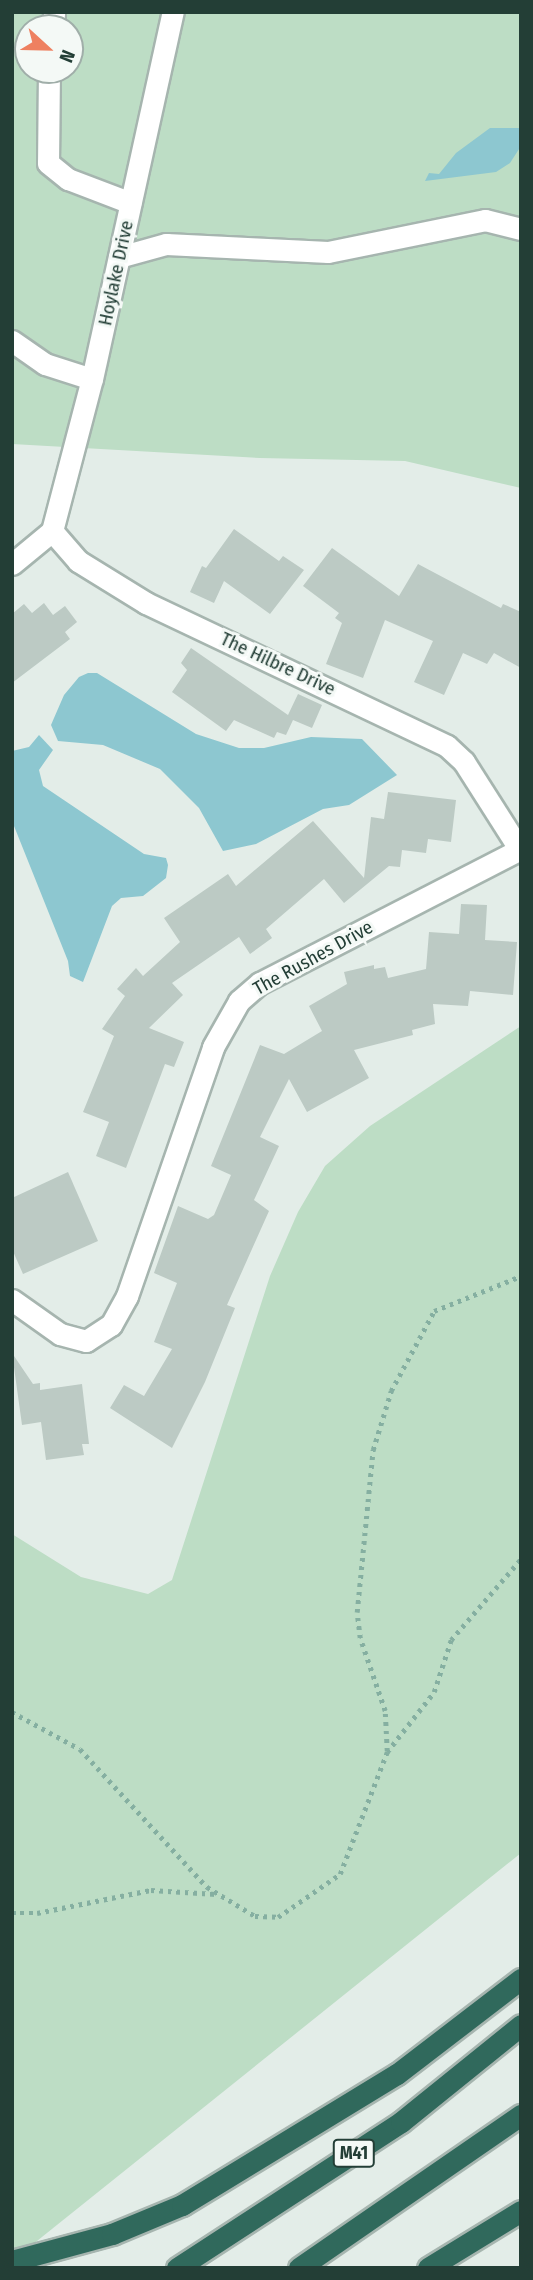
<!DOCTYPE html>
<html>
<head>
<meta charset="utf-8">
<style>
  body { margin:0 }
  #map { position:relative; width:533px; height:2280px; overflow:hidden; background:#e3ede8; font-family:"Fira Sans Condensed",sans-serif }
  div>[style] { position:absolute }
  .green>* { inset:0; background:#bdddc5 }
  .water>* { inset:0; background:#8dc7d0 }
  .building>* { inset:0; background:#bccac4 }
  .path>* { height:4.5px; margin-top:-2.25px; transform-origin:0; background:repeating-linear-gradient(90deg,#85afa1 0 3.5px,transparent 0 8.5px) }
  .roads { filter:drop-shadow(2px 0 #a6b5af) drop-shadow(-2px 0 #a6b5af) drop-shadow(0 2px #a6b5af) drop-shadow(0 -2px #a6b5af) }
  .minor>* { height:21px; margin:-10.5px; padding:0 10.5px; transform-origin:10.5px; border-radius:10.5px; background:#fff }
  .highway>* { height:21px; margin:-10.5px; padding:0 10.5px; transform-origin:10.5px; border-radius:10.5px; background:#30695c }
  span { translate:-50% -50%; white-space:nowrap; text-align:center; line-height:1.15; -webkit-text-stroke:6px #f4f9f6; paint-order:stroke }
  .shield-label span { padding:2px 5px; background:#f4f9f6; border:2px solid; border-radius:5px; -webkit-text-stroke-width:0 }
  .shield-label { font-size:18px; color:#233e36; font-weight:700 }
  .street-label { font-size:19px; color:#233e36 }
  .frame { position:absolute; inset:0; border:14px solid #233e36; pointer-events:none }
  .north { position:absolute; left:14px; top:14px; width:70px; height:70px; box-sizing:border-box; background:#f4f9f6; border:2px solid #a0aea9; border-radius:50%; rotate:112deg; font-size:19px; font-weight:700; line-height:28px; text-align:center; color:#233e36 }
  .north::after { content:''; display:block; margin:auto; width:24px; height:32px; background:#ee8060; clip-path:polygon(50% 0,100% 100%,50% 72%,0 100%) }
</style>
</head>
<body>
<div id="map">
  <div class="green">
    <i style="clip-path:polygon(evenodd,12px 12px,521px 12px,521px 488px,405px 461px,260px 458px,12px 444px,12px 12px,28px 28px,70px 28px,70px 70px,28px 70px,28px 28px)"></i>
    <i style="clip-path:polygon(521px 1026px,521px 1853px,12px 2261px,12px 1534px,81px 1577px,148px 1594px,172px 1580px,270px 1276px,298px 1212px,325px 1166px,370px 1126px)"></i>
  </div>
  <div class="water">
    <i style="clip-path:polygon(490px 128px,521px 128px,521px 146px,510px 163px,496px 172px,425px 181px,429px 173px,439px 174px,456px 153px)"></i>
    <i style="clip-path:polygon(88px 673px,97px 673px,196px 734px,239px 748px,264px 748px,311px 737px,362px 739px,397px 775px,349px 805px,323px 809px,256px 844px,223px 851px,199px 808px,160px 769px,103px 745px,58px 741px,51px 725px,54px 718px,64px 695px,79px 677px)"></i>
    <i style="clip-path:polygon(39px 735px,53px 750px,39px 770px,43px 786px,144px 854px,166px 858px,168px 865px,166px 878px,143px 896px,121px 898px,112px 906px,83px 982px,70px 976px,68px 961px,12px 821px,12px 751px,29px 747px)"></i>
  </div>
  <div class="building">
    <i style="clip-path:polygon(234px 529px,279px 561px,283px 556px,304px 570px,270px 614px,224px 581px,214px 603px,190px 592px,202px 566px,206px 568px)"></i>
    <i style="clip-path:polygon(332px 548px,399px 596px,418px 564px,501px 608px,503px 604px,521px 612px,521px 668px,494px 653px,487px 664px,463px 653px,444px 695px,414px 682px,433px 641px,385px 620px,363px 678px,326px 664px,342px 623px,335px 618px,339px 613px,303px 586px)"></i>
    <i style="clip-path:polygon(44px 603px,53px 615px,65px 606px,77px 622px,65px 632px,70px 639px,12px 683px,12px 614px,24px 604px,32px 613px)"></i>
    <i style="clip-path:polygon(191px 648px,288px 715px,298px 694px,322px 705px,312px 728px,293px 720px,286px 735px,277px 732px,274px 738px,234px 720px,226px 731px,172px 692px,187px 670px,181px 663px)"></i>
    <i style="clip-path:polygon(388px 792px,456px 800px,451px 842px,428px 839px,426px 853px,402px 850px,400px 867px,389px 866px,344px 903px,324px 879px,266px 929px,272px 938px,250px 954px,239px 937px,172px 983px,183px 995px,149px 1028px,184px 1042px,174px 1067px,165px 1064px,126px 1168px,96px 1156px,109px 1122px,83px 1112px,114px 1036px,102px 1029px,125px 996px,117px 989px,136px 968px,143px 976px,180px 942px,164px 918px,228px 874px,236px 886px,313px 821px,364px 878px,371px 817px,384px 819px)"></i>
    <i style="clip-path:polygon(461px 904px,487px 905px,485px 940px,517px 942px,513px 995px,470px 991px,468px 1006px,433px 1004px,435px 1024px,412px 1030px,413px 1035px,354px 1050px,369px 1078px,307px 1112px,289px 1079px,260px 1137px,279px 1146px,254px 1200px,269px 1211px,227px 1305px,235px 1308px,205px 1382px,172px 1448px,110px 1408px,124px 1385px,144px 1396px,172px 1349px,154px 1342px,177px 1283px,154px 1273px,178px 1206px,208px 1219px,214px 1215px,231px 1175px,211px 1166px,260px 1045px,284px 1054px,322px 1031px,309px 1006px,347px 984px,344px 972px,374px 965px,374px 969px,385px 967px,388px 978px,426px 969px,429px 932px,459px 934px)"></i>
    <i style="clip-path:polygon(68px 1172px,98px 1241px,23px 1274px,12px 1249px,12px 1198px)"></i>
    <i style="clip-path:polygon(12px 1353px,33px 1384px,40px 1383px,40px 1390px,82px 1384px,89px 1444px,82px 1444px,84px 1455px,46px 1460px,41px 1422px,22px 1425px)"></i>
  </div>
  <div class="path">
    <i style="left:12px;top:1712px;width:77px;rotate:28.6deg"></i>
    <i style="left:80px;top:1749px;width:188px;rotate:47.4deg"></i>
    <i style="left:207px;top:1887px;width:56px;rotate:31.1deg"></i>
    <i style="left:255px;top:1916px;width:23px;rotate:2deg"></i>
    <i style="left:278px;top:1917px;width:75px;rotate:-34.7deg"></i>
    <i style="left:340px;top:1874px;width:131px;rotate:-68.9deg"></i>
    <i style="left:387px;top:1752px;width:76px;rotate:-51.9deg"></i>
    <i style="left:434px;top:1692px;width:55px;rotate:-71.9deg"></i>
    <i style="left:451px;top:1640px;width:107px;rotate:-49.2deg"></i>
    <i style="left:387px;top:1751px;width:40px;rotate:-92.9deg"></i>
    <i style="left:385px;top:1711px;width:77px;rotate:-108.9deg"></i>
    <i style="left:360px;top:1638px;width:26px;rotate:-97deg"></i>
    <i style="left:357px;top:1612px;width:163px;rotate:-84.4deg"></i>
    <i style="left:373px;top:1450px;width:62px;rotate:-73deg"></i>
    <i style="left:391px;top:1391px;width:91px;rotate:-61.7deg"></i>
    <i style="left:434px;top:1311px;width:94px;rotate:-21.9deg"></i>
    <i style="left:12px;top:1913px;width:25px"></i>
    <i style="left:37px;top:1913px;width:116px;rotate:-11.4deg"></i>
    <i style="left:151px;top:1890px;width:65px;rotate:3.5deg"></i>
  </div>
  <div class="roads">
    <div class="minor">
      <i style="left:53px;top:28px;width:16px;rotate:-86deg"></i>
      <i style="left:49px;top:70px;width:93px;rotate:90.6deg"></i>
      <i style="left:48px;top:163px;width:26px;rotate:39deg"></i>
      <i style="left:68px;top:179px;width:67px;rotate:20.9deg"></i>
      <i style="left:119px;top:257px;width:49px;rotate:-15.5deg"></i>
      <i style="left:166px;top:244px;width:162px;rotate:2.8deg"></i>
      <i style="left:328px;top:252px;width:160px;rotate:-11.5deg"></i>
      <i style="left:485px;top:220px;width:37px;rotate:14deg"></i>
      <i style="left:12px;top:341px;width:40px;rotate:34.9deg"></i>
      <i style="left:45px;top:364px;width:49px;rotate:17.7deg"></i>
      <i style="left:52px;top:531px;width:40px;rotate:49deg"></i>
      <i style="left:78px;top:561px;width:80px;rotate:31.7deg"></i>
      <i style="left:146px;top:603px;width:333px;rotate:25.4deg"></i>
      <i style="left:447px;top:746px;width:23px;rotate:43deg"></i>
      <i style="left:464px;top:762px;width:104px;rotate:57.5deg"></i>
      <i style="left:52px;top:531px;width:157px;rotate:-75.3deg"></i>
      <i style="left:92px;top:379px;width:376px;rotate:-77.6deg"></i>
      <i style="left:12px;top:564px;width:52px;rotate:-39.5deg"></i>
      <i style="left:12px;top:1300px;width:59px;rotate:35.3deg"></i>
      <i style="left:60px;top:1334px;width:27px;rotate:15deg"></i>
      <i style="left:86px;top:1341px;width:30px;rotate:-33deg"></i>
      <i style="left:111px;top:1325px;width:33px;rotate:-61deg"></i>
      <i style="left:127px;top:1296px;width:263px;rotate:-70.9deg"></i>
      <i style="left:213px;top:1047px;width:53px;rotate:-60.5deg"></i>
      <i style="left:239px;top:1001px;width:28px;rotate:-41deg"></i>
      <i style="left:260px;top:983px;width:293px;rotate:-27.2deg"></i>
    </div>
    <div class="highway">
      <i style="left:12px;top:2261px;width:104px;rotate:-15.1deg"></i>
      <i style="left:112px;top:2234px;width:76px;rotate:-22.5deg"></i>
      <i style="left:182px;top:2205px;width:252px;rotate:-31.4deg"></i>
      <i style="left:397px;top:2074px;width:156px;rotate:-37.5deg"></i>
      <i style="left:177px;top:2268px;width:267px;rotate:-33.1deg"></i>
      <i style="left:401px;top:2122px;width:154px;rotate:-38.9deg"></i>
      <i style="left:299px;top:2268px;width:270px;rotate:-34.6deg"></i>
      <i style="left:428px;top:2268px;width:109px;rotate:-31.5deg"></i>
    </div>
  </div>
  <div class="shield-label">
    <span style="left:354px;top:2153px">M41</span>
  </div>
  <div class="street-label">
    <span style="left:116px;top:273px;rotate:-78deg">Hoylake Drive</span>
    <span style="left:278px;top:664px;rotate:25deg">The Hilbre Drive</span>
    <span style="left:313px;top:958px;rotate:-29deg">The Rushes Drive</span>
  </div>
  <div class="frame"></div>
  <div class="north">N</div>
</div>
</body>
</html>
